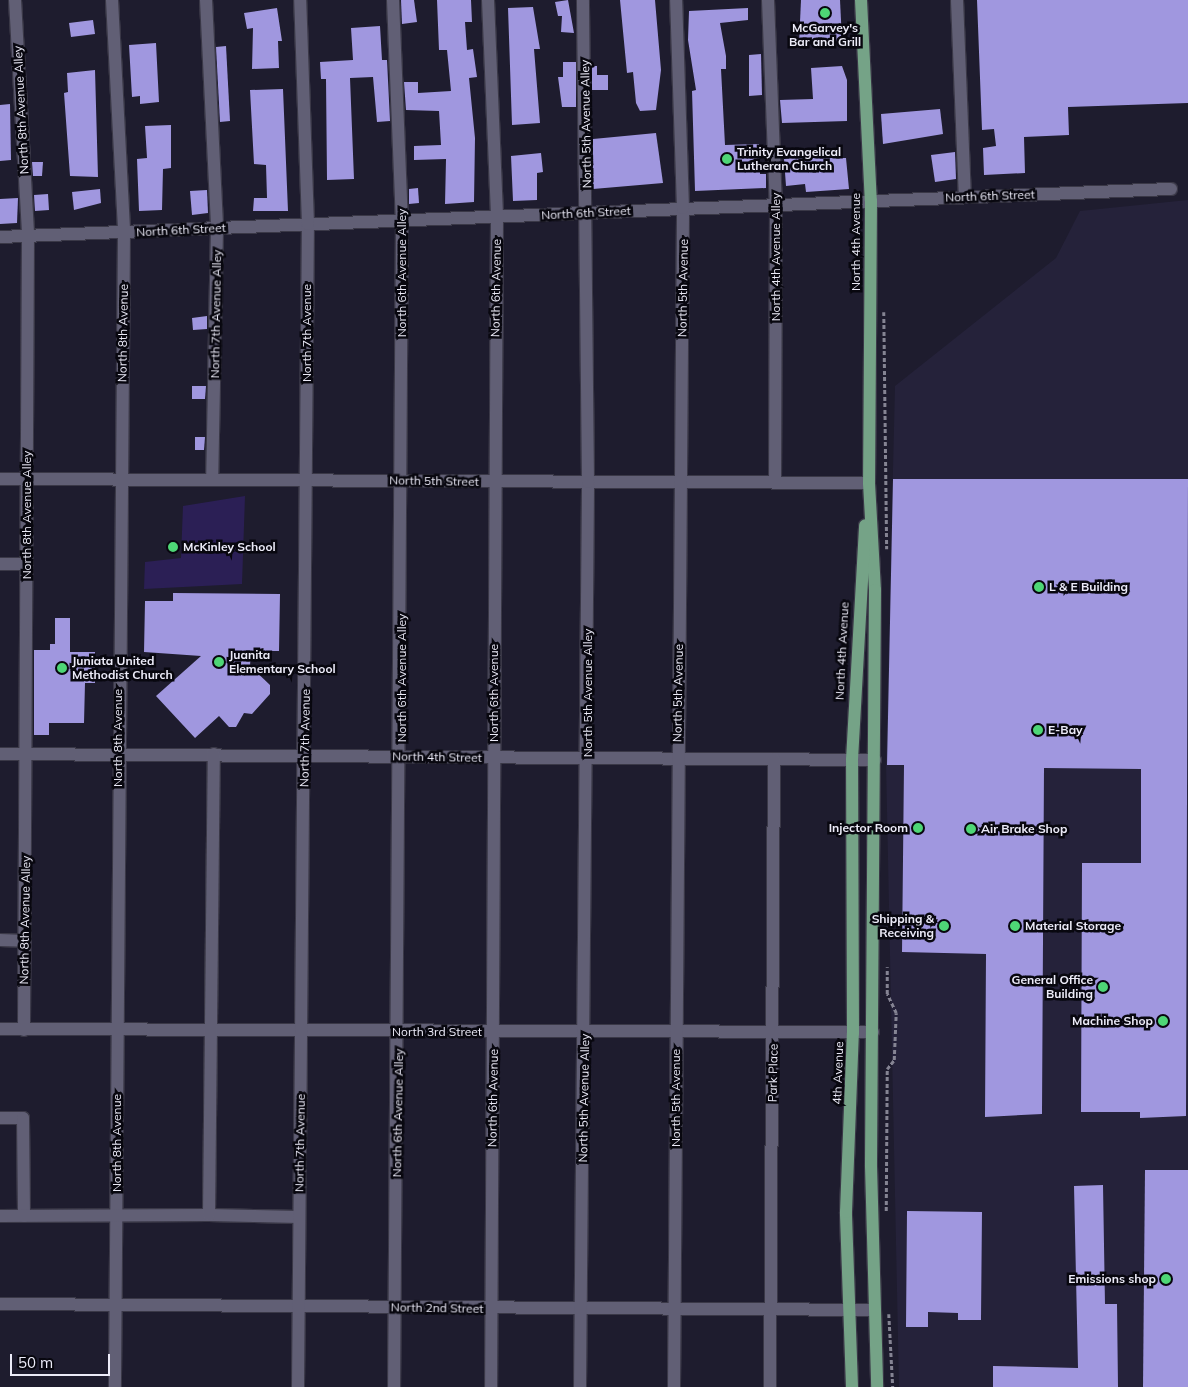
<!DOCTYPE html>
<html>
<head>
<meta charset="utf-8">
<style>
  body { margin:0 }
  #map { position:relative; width:1188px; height:1387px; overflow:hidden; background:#1e1c2e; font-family:Mulish,sans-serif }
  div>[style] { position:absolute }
  .built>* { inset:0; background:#25223a }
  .green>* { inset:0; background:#2b1f55 }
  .building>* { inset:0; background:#a097df }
  .path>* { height:2.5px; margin-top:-1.25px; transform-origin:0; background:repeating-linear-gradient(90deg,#858493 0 4px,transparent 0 6.5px) }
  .roads { filter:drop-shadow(1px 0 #3a3847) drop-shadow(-1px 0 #3a3847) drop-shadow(0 1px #3a3847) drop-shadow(0 -1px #3a3847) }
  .minor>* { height:12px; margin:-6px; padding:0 6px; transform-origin:6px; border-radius:6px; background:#615f75 }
  .major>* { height:12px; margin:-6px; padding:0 6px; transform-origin:6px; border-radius:6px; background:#75a387 }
  .dots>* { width:14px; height:14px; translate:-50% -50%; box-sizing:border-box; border:2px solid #08070f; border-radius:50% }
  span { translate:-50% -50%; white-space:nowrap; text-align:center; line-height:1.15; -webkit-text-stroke:5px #08070f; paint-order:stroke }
  .poi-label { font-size:12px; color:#ecebf8; font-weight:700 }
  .left { translate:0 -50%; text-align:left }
  .right { translate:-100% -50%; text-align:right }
  .street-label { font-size:12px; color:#ecebf8 }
  .scale { position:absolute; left:10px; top:1354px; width:100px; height:22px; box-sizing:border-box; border:2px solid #ecebf8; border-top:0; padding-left:6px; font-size:15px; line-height:18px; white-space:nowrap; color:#ecebf8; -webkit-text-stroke:4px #08070f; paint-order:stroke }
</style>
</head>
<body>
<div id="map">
  <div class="built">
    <i style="clip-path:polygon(1188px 200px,1188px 1387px,899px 1387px,886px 763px,895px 386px,1056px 258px,1080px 211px)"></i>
  </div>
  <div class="green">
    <i style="clip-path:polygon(245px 496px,242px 584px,144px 589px,145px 562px,181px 558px,183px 506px)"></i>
  </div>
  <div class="building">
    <i style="clip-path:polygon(401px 0,414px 0,417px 22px,402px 24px)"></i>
    <i style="clip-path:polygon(437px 0,471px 0,472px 22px,465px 22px,467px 50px,473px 49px,477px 77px,469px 78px,475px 138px,474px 202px,445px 204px,446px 159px,414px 160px,414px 146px,441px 145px,439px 111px,406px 110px,404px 82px,418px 82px,418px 93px,451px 91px,447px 50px,439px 50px)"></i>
    <i style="clip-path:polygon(568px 0,574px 33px,561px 32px,562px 16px,558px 16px,555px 2px)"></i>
    <i style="clip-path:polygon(620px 0,655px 0,661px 70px,656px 110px,640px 111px,636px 103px,633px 72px,627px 73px)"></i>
    <i style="clip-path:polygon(801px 0,840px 0,842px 41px,799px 44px)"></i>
    <i style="clip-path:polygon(977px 0,1188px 0,1188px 103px,1068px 107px,1069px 135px,1024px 137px,1025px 173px,984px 175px,983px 148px,996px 146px,994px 129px,982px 130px)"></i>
    <i style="clip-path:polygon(533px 7px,540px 49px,534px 49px,540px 123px,512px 125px,508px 8px)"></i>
    <i style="clip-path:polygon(277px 8px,282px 41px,278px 41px,279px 68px,252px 69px,253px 28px,247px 29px,244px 13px)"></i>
    <i style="clip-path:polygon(748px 8px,748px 20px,720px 23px,726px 56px,726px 69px,721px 69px,725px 145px,759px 144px,760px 174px,766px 174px,766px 188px,695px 191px,692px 91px,696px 90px,688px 40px,689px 11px)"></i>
    <i style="clip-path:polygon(93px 20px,95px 34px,71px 37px,69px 23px)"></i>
    <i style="clip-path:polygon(380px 26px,382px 60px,387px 60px,390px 121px,377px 122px,373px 77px,350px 78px,354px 179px,327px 180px,326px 79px,321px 79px,320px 62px,353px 60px,351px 28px)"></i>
    <i style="clip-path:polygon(156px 43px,159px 102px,140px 104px,140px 96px,132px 97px,129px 45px)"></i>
    <i style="clip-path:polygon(226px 46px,230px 121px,220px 122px,216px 47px)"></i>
    <i style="clip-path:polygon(761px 54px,762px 95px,749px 96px,749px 55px)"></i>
    <i style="clip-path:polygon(563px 62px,576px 62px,576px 107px,562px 107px,558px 77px,563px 77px)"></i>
    <i style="clip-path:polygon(592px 66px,597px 66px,597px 75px,608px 75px,608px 90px,592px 90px)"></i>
    <i style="clip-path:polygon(842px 66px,847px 80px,847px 121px,782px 123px,780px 100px,813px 99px,811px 68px)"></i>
    <i style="clip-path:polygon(95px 70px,98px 177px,70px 176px,64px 93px,68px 92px,67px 73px)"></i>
    <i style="clip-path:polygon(283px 89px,288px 211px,253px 211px,254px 198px,267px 198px,266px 165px,254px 164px,250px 90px)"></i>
    <i style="clip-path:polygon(10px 104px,11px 160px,0 161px,0 105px)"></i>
    <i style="clip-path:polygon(940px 109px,943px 134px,883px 144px,881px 114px)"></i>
    <i style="clip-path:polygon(171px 125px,171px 168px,163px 169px,162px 210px,139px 211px,137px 159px,147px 158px,145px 126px)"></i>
    <i style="clip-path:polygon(656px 133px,663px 183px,593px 189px,593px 139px)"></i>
    <i style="clip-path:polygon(955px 152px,956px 179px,935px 182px,931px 155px)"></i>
    <i style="clip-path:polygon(541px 153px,543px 172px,537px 173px,537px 200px,513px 201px,511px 156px)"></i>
    <i style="clip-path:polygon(799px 158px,846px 158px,849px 189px,806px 192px,805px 184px,786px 186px,784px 159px)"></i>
    <i style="clip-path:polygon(32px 162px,43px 162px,42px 176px,33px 176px)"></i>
    <i style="clip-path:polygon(418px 188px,419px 203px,409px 204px,409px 189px)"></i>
    <i style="clip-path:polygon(100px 189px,101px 203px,74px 210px,72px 192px)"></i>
    <i style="clip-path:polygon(207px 190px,208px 213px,192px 215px,190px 191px)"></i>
    <i style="clip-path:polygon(48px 194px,49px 210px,35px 211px,34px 195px)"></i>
    <i style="clip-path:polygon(18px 198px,17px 223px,0 224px,0 199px)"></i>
    <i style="clip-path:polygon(207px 316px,207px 329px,193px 330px,192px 318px)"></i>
    <i style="clip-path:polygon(192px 386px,206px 386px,205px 399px,192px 399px)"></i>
    <i style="clip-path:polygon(195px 437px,205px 437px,204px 450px,195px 450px)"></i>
    <i style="clip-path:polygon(893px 479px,1188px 479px,1186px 1116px,1140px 1118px,1140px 1112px,1081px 1112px,1082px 863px,1141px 863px,1141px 769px,1044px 768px,1042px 1114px,985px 1117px,986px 954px,902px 952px,904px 765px,887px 765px)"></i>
    <i style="clip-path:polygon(173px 593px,280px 594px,279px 651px,251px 651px,250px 666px,270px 685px,270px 694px,252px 714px,244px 713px,236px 727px,229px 727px,219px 716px,195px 738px,156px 696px,201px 656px,144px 652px,145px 601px,173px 601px)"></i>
    <i style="clip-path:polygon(55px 618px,70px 618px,70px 652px,95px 652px,95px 683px,85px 683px,84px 723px,49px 723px,49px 735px,34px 735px,34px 650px,50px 650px,50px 644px,55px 644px)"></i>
    <i style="clip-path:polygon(1145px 1170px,1188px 1170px,1188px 1387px,1143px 1387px)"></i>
    <i style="clip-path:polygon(1103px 1185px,1105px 1304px,1117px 1304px,1118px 1387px,993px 1387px,993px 1366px,1078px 1368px,1074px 1186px)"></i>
    <i style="clip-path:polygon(907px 1211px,982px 1212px,981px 1320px,958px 1320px,958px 1313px,928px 1312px,928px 1327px,906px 1327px)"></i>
  </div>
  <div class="path">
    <i style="left:884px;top:312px;width:237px;rotate:89.3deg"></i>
    <i style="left:886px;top:1211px;width:142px;rotate:-89.6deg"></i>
    <i style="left:887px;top:1069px;width:11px;rotate:-52deg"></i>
    <i style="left:894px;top:1060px;width:47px;rotate:-87.6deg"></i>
    <i style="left:896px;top:1013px;width:21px;rotate:-115deg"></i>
    <i style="left:887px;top:994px;width:27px;rotate:-90deg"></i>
    <i style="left:889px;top:1314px;width:73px;rotate:86.9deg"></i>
  </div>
  <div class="roads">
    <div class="minor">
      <i style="left:15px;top:0;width:236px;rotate:86.8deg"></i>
      <i style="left:28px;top:236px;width:794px;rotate:90.29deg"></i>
      <i style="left:112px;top:0;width:232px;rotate:87deg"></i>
      <i style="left:124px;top:232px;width:1155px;rotate:90.45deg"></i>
      <i style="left:206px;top:0;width:228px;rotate:87.2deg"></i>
      <i style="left:217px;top:228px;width:251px;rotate:91.1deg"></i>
      <i style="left:393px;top:0;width:220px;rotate:87.7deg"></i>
      <i style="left:402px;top:220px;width:1167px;rotate:90.39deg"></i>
      <i style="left:488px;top:0;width:217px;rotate:87.6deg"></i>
      <i style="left:497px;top:217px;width:1170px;rotate:90.29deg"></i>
      <i style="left:768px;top:0;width:204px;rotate:87.8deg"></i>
      <i style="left:776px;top:204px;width:279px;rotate:90.2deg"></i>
      <i style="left:957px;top:0;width:197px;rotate:87.7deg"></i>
      <i style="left:0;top:237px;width:1172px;rotate:-2.35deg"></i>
      <i style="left:0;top:479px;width:869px;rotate:0.26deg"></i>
      <i style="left:0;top:564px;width:27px"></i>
      <i style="left:0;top:754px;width:875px;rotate:0.39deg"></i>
      <i style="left:0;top:940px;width:25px;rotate:2deg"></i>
      <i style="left:0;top:1029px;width:873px;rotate:0.2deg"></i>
      <i style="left:0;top:1118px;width:23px"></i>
      <i style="left:23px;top:1118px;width:98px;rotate:89.4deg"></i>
      <i style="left:209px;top:1215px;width:90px;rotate:1.3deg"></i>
      <i style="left:0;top:1216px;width:209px;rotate:-0.3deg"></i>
      <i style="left:209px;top:1215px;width:461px;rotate:-89.4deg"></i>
      <i style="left:0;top:1304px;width:874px;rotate:0.39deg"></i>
      <i style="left:298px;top:1387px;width:1163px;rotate:-89.51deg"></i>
      <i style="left:308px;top:224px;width:224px;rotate:-92deg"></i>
      <i style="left:580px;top:1387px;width:905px;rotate:-89.49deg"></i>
      <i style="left:588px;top:482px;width:482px;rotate:-90.6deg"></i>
      <i style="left:674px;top:1387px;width:1179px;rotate:-89.56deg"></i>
      <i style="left:683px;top:208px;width:208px;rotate:-91.9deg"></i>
      <i style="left:770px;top:1387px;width:628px;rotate:-89.64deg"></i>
    </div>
    <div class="major">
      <i style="left:861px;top:0;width:201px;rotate:87.2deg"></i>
      <i style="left:871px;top:201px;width:282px;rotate:90.4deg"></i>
      <i style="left:869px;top:483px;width:107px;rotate:86.8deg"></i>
      <i style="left:875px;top:590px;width:576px;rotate:90.4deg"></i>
      <i style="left:871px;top:1166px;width:221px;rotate:88.4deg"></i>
      <i style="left:852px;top:1387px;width:175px;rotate:-92deg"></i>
      <i style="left:846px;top:1212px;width:179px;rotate:-87.8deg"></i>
      <i style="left:853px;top:1033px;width:273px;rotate:-90.2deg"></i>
      <i style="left:852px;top:760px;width:235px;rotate:-86.8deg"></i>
    </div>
  </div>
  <div class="dots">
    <i style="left:825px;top:13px;background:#4ed676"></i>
    <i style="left:727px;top:159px;background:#4ed676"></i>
    <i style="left:173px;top:547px;background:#4ed676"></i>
    <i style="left:1039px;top:587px;background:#4ed676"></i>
    <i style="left:219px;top:662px;background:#4ed676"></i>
    <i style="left:62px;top:668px;background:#4ed676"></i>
    <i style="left:1038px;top:730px;background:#4ed676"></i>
    <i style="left:918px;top:828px;background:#4ed676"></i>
    <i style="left:971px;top:829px;background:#4ed676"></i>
    <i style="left:944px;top:926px;background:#4ed676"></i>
    <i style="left:1015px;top:926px;background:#4ed676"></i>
    <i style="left:1103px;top:987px;background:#4ed676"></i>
    <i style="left:1163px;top:1021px;background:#4ed676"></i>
    <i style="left:1166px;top:1279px;background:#4ed676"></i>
  </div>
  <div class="poi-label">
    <span style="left:825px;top:35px">McGarvey's<br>Bar and Grill</span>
    <span class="left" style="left:737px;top:159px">Trinity Evangelical<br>Lutheran Church</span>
    <span class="left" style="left:183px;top:547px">McKinley School</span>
    <span class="left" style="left:1049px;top:587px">L &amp; E Building</span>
    <span class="left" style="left:229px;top:662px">Juanita<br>Elementary School</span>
    <span class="left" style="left:72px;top:668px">Juniata United<br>Methodist Church</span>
    <span class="left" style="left:1048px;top:730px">E-Bay</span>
    <span class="right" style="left:908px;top:828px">Injector Room</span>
    <span class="left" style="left:981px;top:829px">Air Brake Shop</span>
    <span class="right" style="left:934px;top:926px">Shipping &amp;<br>Receiving</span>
    <span class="left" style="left:1025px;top:926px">Material Storage</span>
    <span class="right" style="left:1093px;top:987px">General Office<br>Building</span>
    <span class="right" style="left:1153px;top:1021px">Machine Shop</span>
    <span class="right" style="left:1156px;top:1279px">Emissions shop</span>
  </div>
  <div class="street-label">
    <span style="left:21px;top:110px;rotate:-93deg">North 8th Avenue Alley</span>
    <span style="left:586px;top:124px;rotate:-91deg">North 5th Avenue Alley</span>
    <span style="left:990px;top:196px;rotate:-2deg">North 6th Street</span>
    <span style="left:586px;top:213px;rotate:-3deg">North 6th Street</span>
    <span style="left:181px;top:230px;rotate:-3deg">North 6th Street</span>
    <span style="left:856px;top:242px;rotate:-90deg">North 4th Avenue</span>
    <span style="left:776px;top:257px;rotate:-90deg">North 4th Avenue Alley</span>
    <span style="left:402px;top:273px;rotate:-90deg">North 6th Avenue Alley</span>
    <span style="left:496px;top:288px;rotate:-89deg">North 6th Avenue</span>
    <span style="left:683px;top:288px;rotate:-89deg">North 5th Avenue</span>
    <span style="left:216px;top:314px;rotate:-89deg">North 7th Avenue Alley</span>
    <span style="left:123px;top:333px;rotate:-89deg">North 8th Avenue</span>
    <span style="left:307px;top:333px;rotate:-90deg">North 7th Avenue</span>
    <span style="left:434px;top:481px;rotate:1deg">North 5th Street</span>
    <span style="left:27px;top:515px;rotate:-90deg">North 8th Avenue Alley</span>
    <span style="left:842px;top:651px;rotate:-87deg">North 4th Avenue</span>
    <span style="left:402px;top:678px;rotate:-90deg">North 6th Avenue Alley</span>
    <span style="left:494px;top:693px;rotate:-90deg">North 6th Avenue</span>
    <span style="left:588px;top:693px;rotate:-90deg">North 5th Avenue Alley</span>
    <span style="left:678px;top:693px;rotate:-89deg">North 5th Avenue</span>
    <span style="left:118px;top:738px;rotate:-90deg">North 8th Avenue</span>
    <span style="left:305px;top:738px;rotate:-89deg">North 7th Avenue</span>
    <span style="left:437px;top:757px;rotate:1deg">North 4th Street</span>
    <span style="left:25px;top:920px;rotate:-89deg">North 8th Avenue Alley</span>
    <span style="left:437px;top:1032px">North 3rd Street</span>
    <span style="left:773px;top:1073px;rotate:-89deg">Park Place</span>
    <span style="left:838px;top:1073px;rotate:-88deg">4th Avenue</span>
    <span style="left:493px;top:1098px;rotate:-89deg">North 6th Avenue</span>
    <span style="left:584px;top:1098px;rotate:-89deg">North 5th Avenue Alley</span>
    <span style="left:676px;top:1098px;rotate:-90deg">North 5th Avenue</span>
    <span style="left:398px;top:1113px;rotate:-89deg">North 6th Avenue Alley</span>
    <span style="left:117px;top:1143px;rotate:-90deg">North 8th Avenue</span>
    <span style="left:300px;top:1143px;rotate:-89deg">North 7th Avenue</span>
    <span style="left:437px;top:1308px;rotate:1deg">North 2nd Street</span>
  </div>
  <div class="scale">50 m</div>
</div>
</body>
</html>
